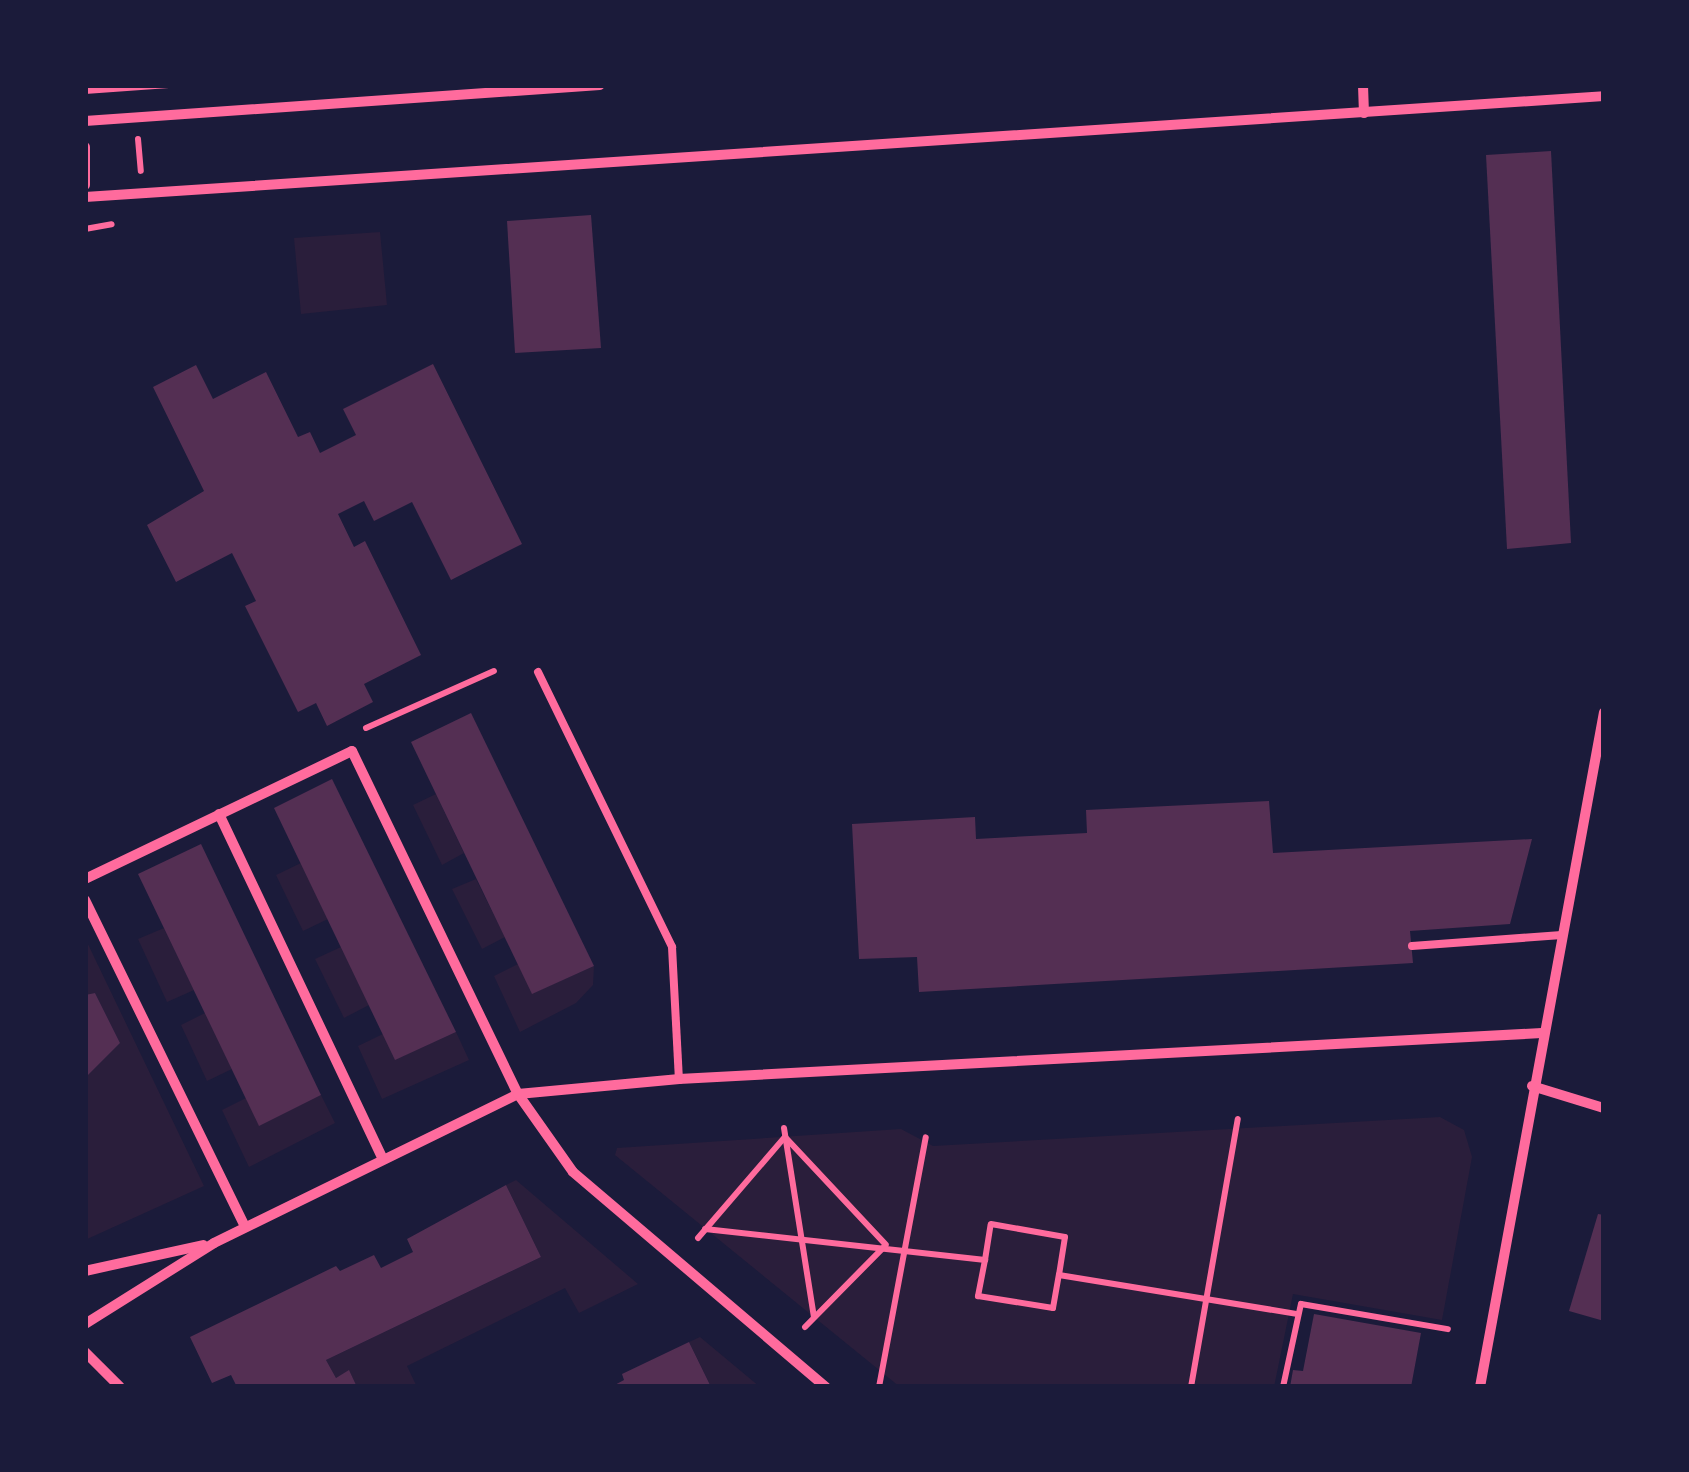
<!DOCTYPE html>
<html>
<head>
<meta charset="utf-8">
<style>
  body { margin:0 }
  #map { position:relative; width:1689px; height:1472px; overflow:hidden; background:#1b1b3a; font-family:Mulish,sans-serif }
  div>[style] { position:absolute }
  .green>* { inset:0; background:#2a1e3b }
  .building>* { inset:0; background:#542f53 }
  .path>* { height:6px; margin:-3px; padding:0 3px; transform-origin:3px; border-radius:3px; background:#ff6b9d }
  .service>* { height:8px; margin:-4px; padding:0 4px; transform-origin:4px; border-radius:4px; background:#ff6b9d }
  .minor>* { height:10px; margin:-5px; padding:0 5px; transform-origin:5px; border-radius:5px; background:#ff6b9d }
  span { translate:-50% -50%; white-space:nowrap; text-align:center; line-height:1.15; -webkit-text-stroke:10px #1b1b3a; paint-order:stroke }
  .frame { position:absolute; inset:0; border:88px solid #1b1b3a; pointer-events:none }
</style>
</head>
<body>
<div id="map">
  <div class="green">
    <i style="clip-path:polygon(380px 232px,387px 305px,301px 314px,294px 238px)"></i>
    <i style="clip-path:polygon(436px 794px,464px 853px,442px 865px,413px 805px)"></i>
    <i style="clip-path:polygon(301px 863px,328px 919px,303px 931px,276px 875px)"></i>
    <i style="clip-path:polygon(476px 879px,505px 937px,482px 949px,452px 889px)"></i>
    <i style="clip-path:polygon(164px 928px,194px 990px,167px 1002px,138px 939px)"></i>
    <i style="clip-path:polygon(85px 938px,204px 1186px,85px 1240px,85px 1078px,120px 1043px,95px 993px,85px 995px)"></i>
    <i style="clip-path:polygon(341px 947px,369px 1005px,344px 1018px,315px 959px)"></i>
    <i style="clip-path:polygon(518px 964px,533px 993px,594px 966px,593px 985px,576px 1003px,520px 1032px,494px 976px)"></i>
    <i style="clip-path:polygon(205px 1013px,232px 1069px,207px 1081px,181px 1025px)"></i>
    <i style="clip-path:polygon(456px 1032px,469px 1060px,382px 1099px,358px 1046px,383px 1034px,396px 1059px)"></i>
    <i style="clip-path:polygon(321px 1095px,335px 1123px,249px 1167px,222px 1110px,246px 1098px,259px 1125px)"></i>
    <i style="clip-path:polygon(1440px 1117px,1464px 1130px,1472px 1157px,1442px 1320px,1293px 1294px,1274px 1387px,900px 1387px,615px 1155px,617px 1148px,901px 1129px,933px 1146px)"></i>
    <i style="clip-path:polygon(516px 1180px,638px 1284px,579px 1313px,565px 1288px,407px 1366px,417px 1387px,357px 1387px,349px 1371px,336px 1378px,326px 1360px,541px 1257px,506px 1185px)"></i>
    <i style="clip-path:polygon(700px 1337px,760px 1387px,711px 1387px,689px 1342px)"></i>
  </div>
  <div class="building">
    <i style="clip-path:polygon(1551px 151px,1571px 543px,1507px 549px,1486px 155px)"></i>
    <i style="clip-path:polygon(591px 215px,601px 348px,515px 353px,507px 221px)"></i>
    <i style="clip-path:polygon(433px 364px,522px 544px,451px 580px,412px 502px,374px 521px,364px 501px,338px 514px,354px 547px,365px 541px,421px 655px,364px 684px,373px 702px,327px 726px,316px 703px,298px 712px,245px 606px,256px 601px,232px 553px,176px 582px,147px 525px,204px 491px,153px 387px,196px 365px,213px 399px,266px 372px,298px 437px,310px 432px,320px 453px,356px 435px,343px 409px)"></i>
    <i style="clip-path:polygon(471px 713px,594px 966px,532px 994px,411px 742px)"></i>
    <i style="clip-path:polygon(332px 779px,456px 1032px,395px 1060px,274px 808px)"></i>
    <i style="clip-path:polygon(1269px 801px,1273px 853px,1532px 839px,1510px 924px,1410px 931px,1413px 963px,919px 992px,917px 957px,859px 959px,852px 824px,975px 817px,976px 839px,1087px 833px,1086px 810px)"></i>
    <i style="clip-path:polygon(201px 844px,321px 1095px,259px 1126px,138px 874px)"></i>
    <i style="clip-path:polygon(95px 993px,120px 1043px,85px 1078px,85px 995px)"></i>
    <i style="clip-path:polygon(506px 1185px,541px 1257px,326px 1360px,336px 1378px,349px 1370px,357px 1387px,237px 1387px,231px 1375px,212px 1383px,190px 1337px,336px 1266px,340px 1271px,374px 1255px,381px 1268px,413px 1252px,407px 1239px)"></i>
    <i style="clip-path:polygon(1598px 1214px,1604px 1215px,1604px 1321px,1569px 1311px)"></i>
    <i style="clip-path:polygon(1314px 1314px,1421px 1333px,1411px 1387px,1290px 1387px,1293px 1370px,1303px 1371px)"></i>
    <i style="clip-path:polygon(689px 1342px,711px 1387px,611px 1387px,624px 1380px,622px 1374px)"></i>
  </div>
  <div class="path">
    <i style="left:85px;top:91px;width:84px;rotate:-4.1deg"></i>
    <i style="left:138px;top:139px;width:32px;rotate:85deg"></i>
    <i style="left:85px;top:229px;width:27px;rotate:-10deg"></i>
    <i style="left:366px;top:728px;width:140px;rotate:-24deg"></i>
    <i style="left:784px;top:1128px;width:191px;rotate:81deg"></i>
    <i style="left:786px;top:1138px;width:146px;rotate:46.9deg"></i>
    <i style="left:705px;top:1229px;width:282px;rotate:6.3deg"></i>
    <i style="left:985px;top:1260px;width:37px;rotate:101deg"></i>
    <i style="left:978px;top:1296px;width:76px;rotate:9.1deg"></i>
    <i style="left:1053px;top:1308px;width:34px;rotate:-80deg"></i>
    <i style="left:1059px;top:1275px;width:242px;rotate:9.3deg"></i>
    <i style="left:698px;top:1238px;width:133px;rotate:-49.3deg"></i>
    <i style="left:985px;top:1260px;width:36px;rotate:-81deg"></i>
    <i style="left:991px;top:1224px;width:75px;rotate:10deg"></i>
    <i style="left:1065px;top:1237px;width:38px;rotate:99deg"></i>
    <i style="left:805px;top:1327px;width:114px;rotate:-45.4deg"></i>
    <i style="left:879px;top:1387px;width:254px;rotate:-79.4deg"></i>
    <i style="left:1191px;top:1387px;width:272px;rotate:-80.1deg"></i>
    <i style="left:1283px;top:1387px;width:85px;rotate:-77.8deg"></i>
    <i style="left:1301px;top:1304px;width:149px;rotate:9.7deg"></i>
  </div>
  <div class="service">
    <i style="left:538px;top:672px;width:306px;rotate:64deg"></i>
    <i style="left:672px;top:947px;width:132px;rotate:87deg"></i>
    <i style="left:1412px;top:946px;width:150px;rotate:-4.2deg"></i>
  </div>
  <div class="minor">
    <i style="left:1363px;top:85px;width:28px;rotate:88deg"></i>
    <i style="left:85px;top:121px;width:516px;rotate:-4deg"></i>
    <i style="left:85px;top:147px;width:38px;rotate:90deg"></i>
    <i style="left:85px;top:197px;width:1522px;rotate:-3.8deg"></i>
    <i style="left:219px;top:814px;width:380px;rotate:64.6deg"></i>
    <i style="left:85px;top:879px;width:296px;rotate:-25.6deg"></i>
    <i style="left:352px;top:751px;width:381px;rotate:64.2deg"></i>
    <i style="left:518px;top:1094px;width:95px;rotate:54.8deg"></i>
    <i style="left:573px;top:1172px;width:332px;rotate:40.4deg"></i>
    <i style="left:85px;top:900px;width:364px;rotate:63.9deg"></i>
    <i style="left:1532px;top:1086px;width:75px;rotate:17deg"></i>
    <i style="left:85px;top:1271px;width:121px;rotate:-12.4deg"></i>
    <i style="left:85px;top:1324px;width:152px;rotate:-32.1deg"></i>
    <i style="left:214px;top:1243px;width:339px;rotate:-26.1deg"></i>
    <i style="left:518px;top:1094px;width:162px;rotate:-5.3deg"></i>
    <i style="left:679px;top:1079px;width:864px;rotate:-3.05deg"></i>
    <i style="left:85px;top:1352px;width:49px;rotate:45deg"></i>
    <i style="left:1480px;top:1387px;width:686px;rotate:-79.59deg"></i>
  </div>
  <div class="frame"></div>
</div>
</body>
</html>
